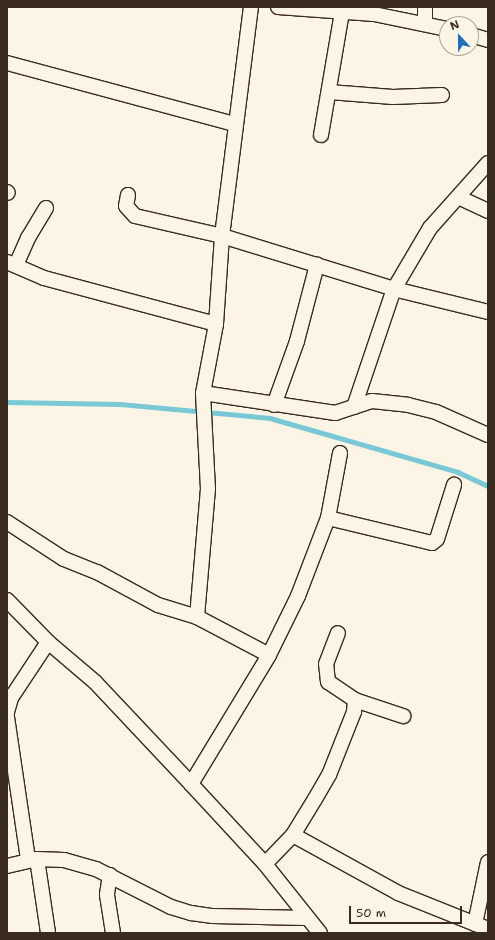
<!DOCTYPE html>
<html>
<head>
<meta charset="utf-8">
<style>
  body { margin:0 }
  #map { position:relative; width:495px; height:940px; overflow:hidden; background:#fcf5e5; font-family:"Shantell Sans",sans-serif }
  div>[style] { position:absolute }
  .stream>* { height:4.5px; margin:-2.25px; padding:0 2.25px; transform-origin:2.25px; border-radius:2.25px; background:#79c8d6 }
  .roads { filter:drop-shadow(1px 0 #3b2a1e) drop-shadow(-1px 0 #3b2a1e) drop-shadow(0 1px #3b2a1e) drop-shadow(0 -1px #3b2a1e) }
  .street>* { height:14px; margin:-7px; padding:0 7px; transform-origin:7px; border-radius:7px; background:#fcf5e5 }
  span { translate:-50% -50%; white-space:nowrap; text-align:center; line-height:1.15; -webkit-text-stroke:3px #fcf5e5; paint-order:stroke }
  .frame { position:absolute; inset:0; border:8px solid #3b2a1e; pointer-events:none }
  .north { position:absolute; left:439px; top:16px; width:40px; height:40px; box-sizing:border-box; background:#fcf5e5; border:1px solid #afa495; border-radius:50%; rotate:338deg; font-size:11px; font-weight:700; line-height:16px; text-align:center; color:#3b2a1e }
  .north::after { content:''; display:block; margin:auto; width:14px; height:18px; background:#1f6fb2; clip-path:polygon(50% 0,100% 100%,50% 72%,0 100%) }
  .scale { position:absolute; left:349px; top:906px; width:113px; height:18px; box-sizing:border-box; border:2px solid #3b2a1e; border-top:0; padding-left:5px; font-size:12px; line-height:14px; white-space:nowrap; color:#3b2a1e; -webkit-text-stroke:3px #fcf5e5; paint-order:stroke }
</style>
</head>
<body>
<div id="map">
  <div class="stream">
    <i style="left:7px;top:402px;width:113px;rotate:1deg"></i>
    <i style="left:120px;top:404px;width:151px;rotate:5.3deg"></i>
    <i style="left:270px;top:418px;width:196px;rotate:16deg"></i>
    <i style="left:458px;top:472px;width:33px;rotate:25deg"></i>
  </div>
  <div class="roads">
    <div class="street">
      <i style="left:278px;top:7px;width:96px;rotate:4.2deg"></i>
      <i style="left:374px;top:14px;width:75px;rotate:11.6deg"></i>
      <i style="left:425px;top:22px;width:15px;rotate:-90deg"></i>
      <i style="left:471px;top:35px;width:18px;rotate:16deg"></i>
      <i style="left:7px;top:63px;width:236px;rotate:15deg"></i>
      <i style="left:329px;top:92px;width:64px;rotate:4.5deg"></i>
      <i style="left:393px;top:97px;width:49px;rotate:-2.3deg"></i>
      <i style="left:321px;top:135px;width:125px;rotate:-80.3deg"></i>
      <i style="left:7px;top:192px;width:1px;rotate:45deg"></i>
      <i style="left:128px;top:195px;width:11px;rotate:100deg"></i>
      <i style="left:126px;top:206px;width:13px;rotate:48deg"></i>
      <i style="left:135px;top:216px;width:89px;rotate:12.9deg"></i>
      <i style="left:222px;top:236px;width:180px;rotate:17.1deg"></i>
      <i style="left:394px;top:289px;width:71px;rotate:-59.5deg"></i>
      <i style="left:430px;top:228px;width:87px;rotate:-48.3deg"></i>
      <i style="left:458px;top:197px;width:33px;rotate:25deg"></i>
      <i style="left:7px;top:262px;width:40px;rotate:23.4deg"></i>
      <i style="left:44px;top:278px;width:178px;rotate:15deg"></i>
      <i style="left:16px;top:265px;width:30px;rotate:-66deg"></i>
      <i style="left:28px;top:238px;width:35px;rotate:-59deg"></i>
      <i style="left:203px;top:393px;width:134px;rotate:8.6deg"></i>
      <i style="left:335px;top:413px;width:39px;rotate:-18deg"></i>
      <i style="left:372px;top:401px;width:36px;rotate:6deg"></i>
      <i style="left:408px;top:405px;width:29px;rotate:14deg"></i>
      <i style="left:436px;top:412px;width:57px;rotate:23.9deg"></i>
      <i style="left:274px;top:405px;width:68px;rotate:-70.2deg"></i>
      <i style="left:297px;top:341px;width:79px;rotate:-75.3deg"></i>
      <i style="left:354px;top:407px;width:125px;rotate:-71.3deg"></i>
      <i style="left:394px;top:289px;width:97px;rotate:13.7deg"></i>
      <i style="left:328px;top:518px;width:107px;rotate:13.5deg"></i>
      <i style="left:432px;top:543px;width:6px;rotate:-39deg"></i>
      <i style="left:437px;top:539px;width:57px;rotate:-72.5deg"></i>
      <i style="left:7px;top:522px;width:68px;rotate:33deg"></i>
      <i style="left:64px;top:559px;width:35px;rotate:22deg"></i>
      <i style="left:97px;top:572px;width:69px;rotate:28.4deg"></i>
      <i style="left:158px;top:605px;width:41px;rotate:17.1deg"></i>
      <i style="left:197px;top:617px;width:81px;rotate:27.8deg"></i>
      <i style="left:7px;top:600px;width:59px;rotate:45.7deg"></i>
      <i style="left:48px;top:642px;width:62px;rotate:40.4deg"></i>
      <i style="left:95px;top:682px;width:140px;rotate:46.7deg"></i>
      <i style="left:191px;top:784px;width:109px;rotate:47.2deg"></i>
      <i style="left:265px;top:864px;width:88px;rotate:51.4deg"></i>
      <i style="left:197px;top:617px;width:128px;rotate:-85.1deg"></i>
      <i style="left:208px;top:489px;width:96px;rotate:-93deg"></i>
      <i style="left:203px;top:393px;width:70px;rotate:-79.3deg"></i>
      <i style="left:216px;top:324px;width:88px;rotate:-86.1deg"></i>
      <i style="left:222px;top:236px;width:231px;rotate:-82.8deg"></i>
      <i style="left:355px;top:700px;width:51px;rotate:18.4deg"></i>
      <i style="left:7px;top:712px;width:15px;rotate:-74deg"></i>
      <i style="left:11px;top:698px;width:67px;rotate:-56.5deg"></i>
      <i style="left:7px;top:717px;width:145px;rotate:81.6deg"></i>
      <i style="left:191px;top:784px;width:151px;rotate:-58.8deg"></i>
      <i style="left:269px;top:655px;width:66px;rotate:-63.8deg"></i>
      <i style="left:298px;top:596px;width:84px;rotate:-69deg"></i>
      <i style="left:328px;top:518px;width:66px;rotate:-79.5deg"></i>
      <i style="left:293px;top:835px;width:120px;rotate:28.9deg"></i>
      <i style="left:398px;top:893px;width:97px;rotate:21.8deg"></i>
      <i style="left:37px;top:859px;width:75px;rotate:81.5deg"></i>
      <i style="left:265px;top:864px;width:40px;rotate:-46deg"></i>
      <i style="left:293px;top:835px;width:42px;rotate:-58.6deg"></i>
      <i style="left:315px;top:799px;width:28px;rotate:-60deg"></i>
      <i style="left:329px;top:775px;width:68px;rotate:-68.4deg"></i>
      <i style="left:354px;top:712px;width:12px;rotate:-85deg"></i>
      <i style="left:355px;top:700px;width:32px;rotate:-146deg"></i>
      <i style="left:328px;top:682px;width:18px;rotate:-96deg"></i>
      <i style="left:326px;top:664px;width:33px;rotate:-69deg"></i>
      <i style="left:7px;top:866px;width:31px;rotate:-13deg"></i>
      <i style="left:37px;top:859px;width:27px;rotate:2deg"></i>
      <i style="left:64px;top:860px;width:33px;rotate:16deg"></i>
      <i style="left:96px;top:869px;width:84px;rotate:26.9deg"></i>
      <i style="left:171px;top:907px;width:21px;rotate:17deg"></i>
      <i style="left:191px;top:913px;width:22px;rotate:8deg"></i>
      <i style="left:213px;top:916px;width:93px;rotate:1.2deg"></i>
      <i style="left:110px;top:875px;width:20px;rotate:99deg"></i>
      <i style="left:107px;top:895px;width:38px;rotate:81deg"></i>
      <i style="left:475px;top:924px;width:63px;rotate:-78.2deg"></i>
    </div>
  </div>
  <div class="frame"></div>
  <div class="north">N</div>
  <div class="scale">50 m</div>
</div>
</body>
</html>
